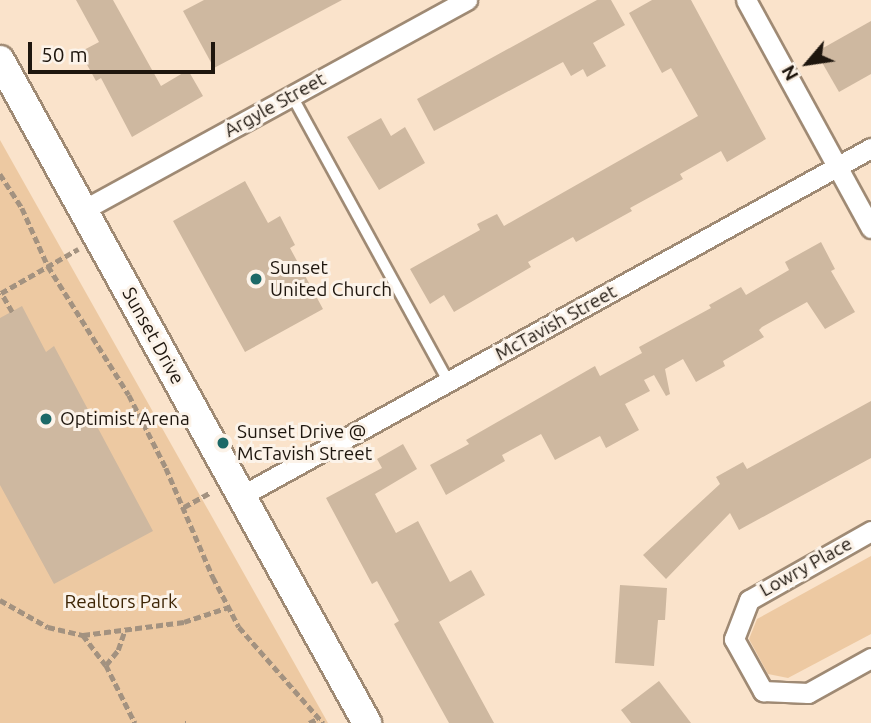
<!DOCTYPE html>
<html>
<head>
<meta charset="utf-8">
<style>
  body { margin:0 }
  #map { position:relative; width:871px; height:723px; overflow:hidden; background:#fae3cb; font-family:Ubuntu,sans-serif }
  div>[style] { position:absolute }
  .green>* { inset:0; background:#edc9a2 }
  .building>* { inset:0; background:#ceb8a0 }
  .path>* { height:4.5px; margin-top:-2.25px; transform-origin:0; background:repeating-linear-gradient(90deg,#a39280 0 7px,transparent 0 10.5px) }
  .roads { filter:drop-shadow(2px 0 #9f8a74) drop-shadow(-2px 0 #9f8a74) drop-shadow(0 2px #9f8a74) drop-shadow(0 -2px #9f8a74) }
  .lane>* { height:10px; margin:-5px; padding:0 5px; transform-origin:5px; border-radius:5px; background:#fff }
  .street>* { height:19px; margin:-9.5px; padding:0 9.5px; transform-origin:9.5px; border-radius:9.5px; background:#fff }
  .secondary>* { height:28px; margin:-14px; padding:0 14px; transform-origin:14px; border-radius:14px; background:#fff }
  .dots>* { width:19px; height:19px; translate:-50% -50%; box-sizing:border-box; border:4px solid #fcf3e9; border-radius:50% }
  span { translate:-50% -50%; white-space:nowrap; text-align:center; line-height:1.15; -webkit-text-stroke:6px #fcf3e9; paint-order:stroke }
  .street-label { font-size:19px; color:#1e160e }
  .poi-label { font-size:19px; color:#1e160e }
  .left { translate:0 -50%; text-align:left }
  .park-label { font-size:19px; color:#3e2505 }
  .north { position:absolute; left:773px; top:28px; width:70px; height:70px; -webkit-text-stroke:5px #fcf3e9; paint-order:stroke; rotate:241deg; font-size:19px; font-weight:700; line-height:28px; text-align:center; color:#1e160e }
  .north::after { content:''; display:block; margin:auto; width:24px; height:32px; background:#1e160e; clip-path:polygon(50% 0,100% 100%,50% 72%,0 100%) }
  .scale { position:absolute; left:28px; top:42px; width:187px; height:32px; box-sizing:border-box; border:4px solid #1e160e; border-top:0; padding-left:9px; font-size:21px; line-height:24px; white-space:nowrap; color:#1e160e; -webkit-text-stroke:5px #fcf3e9; paint-order:stroke }
</style>
</head>
<body>
<div id="map">
  <div class="green">
    <i style="clip-path:polygon(0 140px,328px 723px,0 723px)"></i>
    <i style="clip-path:polygon(871px 556px,871px 634px,788px 678px,768px 674px,749px 639px,757px 619px)"></i>
  </div>
  <div class="building">
    <i style="clip-path:polygon(76px 0,113px 0,161px 86px,188px 70px,203px 96px,132px 137px,101px 78px,96px 81px,80px 52px,99px 42px)"></i>
    <i style="clip-path:polygon(204px 0,342px 0,214px 68px,183px 11px)"></i>
    <i style="clip-path:polygon(597px 0,611px 0,625px 25px,593px 43px,606px 66px,587px 77px,583px 69px,571px 76px,563px 62px,434px 131px,417px 99px)"></i>
    <i style="clip-path:polygon(652px 0,691px 0,766px 139px,727px 162px,721px 151px,680px 174px,683px 179px,630px 208px,632px 211px,576px 242px,573px 237px,528px 262px,531px 267px,454px 312px,444px 295px,430px 304px,410px 269px,480px 230px,477px 224px,497px 214px,504px 226px,698px 116px,671px 68px,662px 73px,629px 13px)"></i>
    <i style="clip-path:polygon(871px 21px,871px 74px,839px 92px,816px 52px)"></i>
    <i style="clip-path:polygon(381px 118px,391px 136px,405px 127px,425px 163px,379px 190px,347px 137px)"></i>
    <i style="clip-path:polygon(245px 181px,268px 223px,280px 216px,295px 245px,290px 248px,323px 309px,245px 352px,173px 221px)"></i>
    <i style="clip-path:polygon(821px 242px,835px 269px,831px 271px,855px 312px,825px 329px,807px 302px,762px 327px,759px 330px,764px 337px,723px 361px,725px 366px,696px 382px,683px 359px,665px 369px,670px 394px,666px 396px,654px 375px,644px 380px,650px 391px,625px 404px,639px 430px,606px 448px,600px 436px,555px 460px,541px 434px,502px 455px,505px 461px,446px 495px,430px 465px,469px 444px,466px 440px,595px 366px,600px 376px,642px 353px,639px 347px,711px 308px,709px 305px,741px 287px,746px 295px,789px 270px,785px 262px)"></i>
    <i style="clip-path:polygon(22px 306px,46px 352px,54px 346px,153px 531px,54px 584px,0 485px,0 318px)"></i>
    <i style="clip-path:polygon(871px 401px,871px 458px,739px 530px,730px 513px,666px 579px,643px 555px,720px 484px,716px 477px,743px 462px,747px 469px)"></i>
    <i style="clip-path:polygon(403px 444px,417px 469px,375px 494px,396px 533px,418px 521px,450px 582px,471px 570px,485px 595px,439px 622px,494px 723px,449px 723px,394px 624px,399px 621px,377px 581px,372px 584px,326px 498px,382px 468px,377px 459px)"></i>
    <i style="clip-path:polygon(620px 585px,667px 588px,665px 620px,658px 620px,654px 666px,615px 663px)"></i>
    <i style="clip-path:polygon(659px 681px,691px 723px,631px 723px,621px 710px)"></i>
  </div>
  <div class="path">
    <i style="left:0;top:174px;width:40px;rotate:57.1deg"></i>
    <i style="left:22px;top:208px;width:64px;rotate:65.9deg"></i>
    <i style="left:48px;top:266px;width:152px;rotate:57.9deg"></i>
    <i style="left:129px;top:395px;width:82px;rotate:63.1deg"></i>
    <i style="left:166px;top:468px;width:119px;rotate:66.7deg"></i>
    <i style="left:213px;top:577px;width:56px;rotate:62.5deg"></i>
    <i style="left:239px;top:627px;width:128px;rotate:48.8deg"></i>
    <i style="left:12px;top:312px;width:22px;rotate:-120deg"></i>
    <i style="left:1px;top:293px;width:89px;rotate:-29.7deg"></i>
    <i style="left:184px;top:507px;width:31px;rotate:-29deg"></i>
    <i style="left:0;top:600px;width:55px;rotate:29.4deg"></i>
    <i style="left:48px;top:627px;width:36px;rotate:13deg"></i>
    <i style="left:83px;top:635px;width:102px;rotate:-7.3deg"></i>
    <i style="left:184px;top:622px;width:47px;rotate:-18.4deg"></i>
    <i style="left:83px;top:635px;width:38px;rotate:53deg"></i>
    <i style="left:106px;top:665px;width:65px;rotate:63.4deg"></i>
    <i style="left:106px;top:665px;width:19px;rotate:-51deg"></i>
    <i style="left:118px;top:650px;width:21px;rotate:-71deg"></i>
    <i style="left:185px;top:723px;width:1px"></i>
    <i style="left:309px;top:723px;width:11px;rotate:-27deg"></i>
  </div>
  <div class="roads">
    <div class="lane">
      <i style="left:292px;top:96px;width:327px;rotate:61.3deg"></i>
    </div>
    <div class="street">
      <i style="left:746px;top:0;width:260px;rotate:61.3deg"></i>
      <i style="left:83px;top:210px;width:438px;rotate:-28.7deg"></i>
      <i style="left:241px;top:496px;width:720px;rotate:-28.92deg"></i>
      <i style="left:871px;top:531px;width:140px;rotate:150.5deg"></i>
      <i style="left:749px;top:600px;width:42px;rotate:111deg"></i>
      <i style="left:734px;top:639px;width:60px;rotate:60.9deg"></i>
      <i style="left:763px;top:691px;width:45px;rotate:2.5deg"></i>
      <i style="left:808px;top:693px;width:72px;rotate:-29.1deg"></i>
    </div>
    <div class="secondary">
      <i style="left:0;top:60px;width:758px;rotate:61.03deg"></i>
    </div>
  </div>
  <div class="dots">
    <i style="left:256px;top:279px;background:#1c6967"></i>
    <i style="left:46px;top:419px;background:#1c6967"></i>
    <i style="left:223px;top:443px;background:#1c6967"></i>
  </div>
  <div class="street-label">
    <span style="left:275px;top:105px;rotate:-29deg">Argyle Street</span>
    <span style="left:556px;top:323px;rotate:-29deg">McTavish Street</span>
    <span style="left:153px;top:336px;rotate:61deg">Sunset Drive</span>
    <span style="left:806px;top:567px;rotate:-29deg">Lowry Place</span>
  </div>
  <div class="poi-label">
    <span class="left" style="left:270px;top:279px">Sunset<br>United Church</span>
    <span class="left" style="left:60px;top:419px">Optimist Arena</span>
    <span class="left" style="left:237px;top:443px">Sunset Drive @<br>McTavish Street</span>
  </div>
  <div class="park-label">
    <span style="left:121px;top:602px">Realtors Park</span>
  </div>
  <div class="north">N</div>
  <div class="scale">50 m</div>
</div>
</body>
</html>
